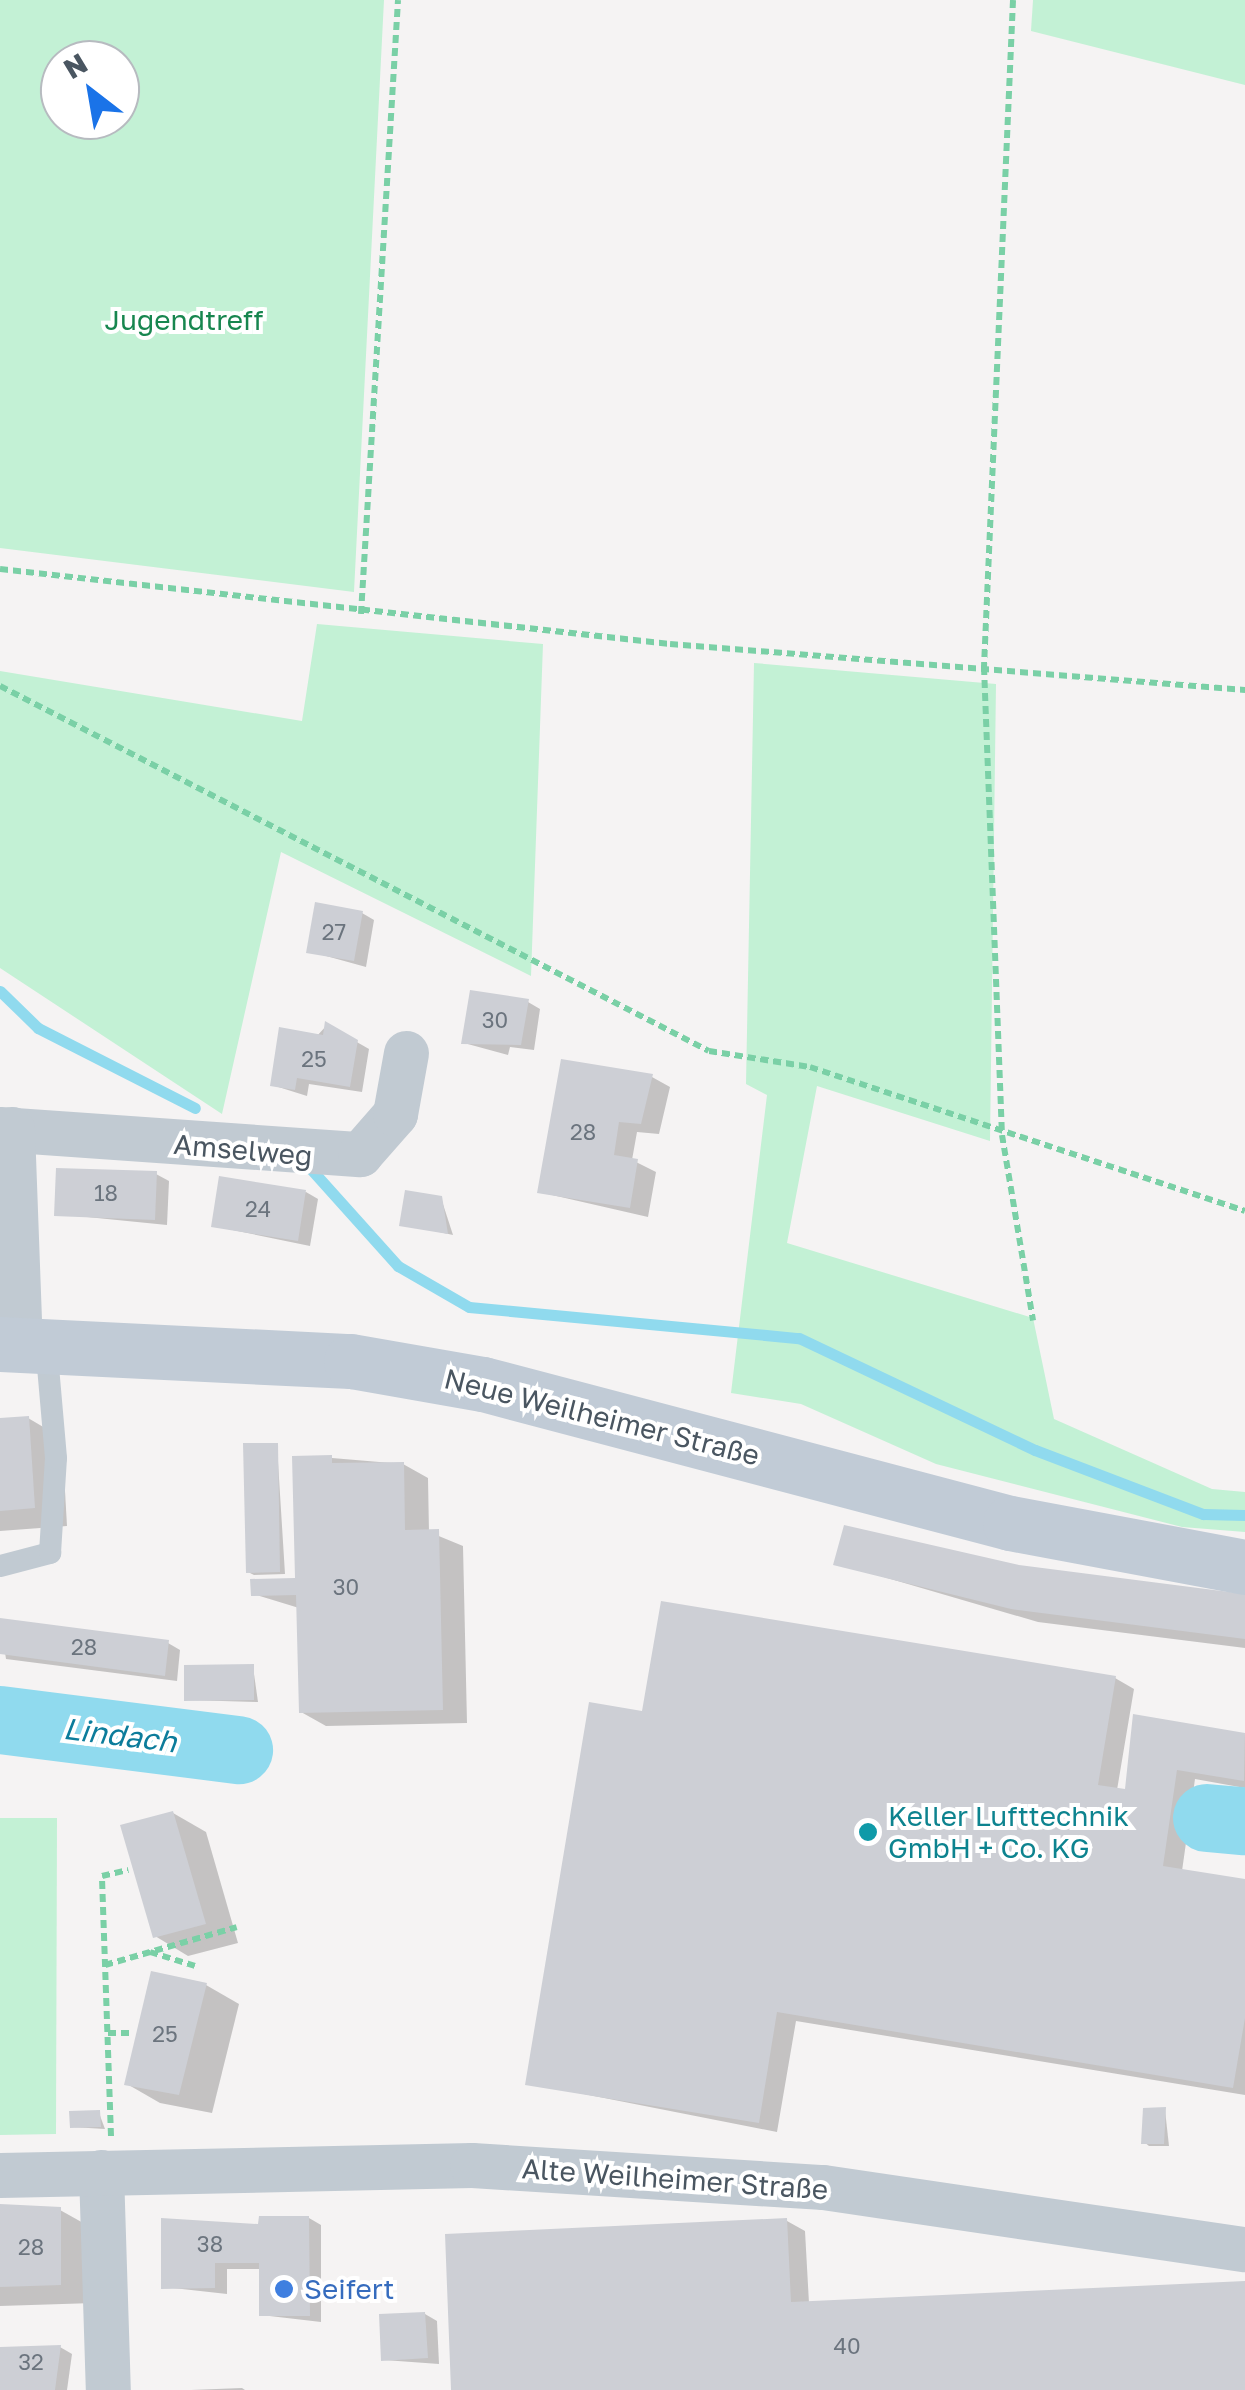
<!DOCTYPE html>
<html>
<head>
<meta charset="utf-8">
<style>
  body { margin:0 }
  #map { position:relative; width:1245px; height:2390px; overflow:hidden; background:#f5f3f3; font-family:"Golos Text",sans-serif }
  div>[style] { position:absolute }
  .green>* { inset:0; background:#c3f1d5 }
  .shadow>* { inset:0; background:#0003 }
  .stream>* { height:11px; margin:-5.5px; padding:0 5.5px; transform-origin:5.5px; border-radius:5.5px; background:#90daee }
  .river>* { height:68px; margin:-34px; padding:0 34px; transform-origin:34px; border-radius:34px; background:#90daee }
  .building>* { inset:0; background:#cdcfd5 }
  .path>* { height:6px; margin-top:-3px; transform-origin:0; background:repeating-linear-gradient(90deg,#7ad0a6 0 8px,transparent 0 13px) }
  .lane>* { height:22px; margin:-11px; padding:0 11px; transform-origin:11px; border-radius:11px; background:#c1cad2 }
  .street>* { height:45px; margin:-22.5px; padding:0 22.5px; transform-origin:22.5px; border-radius:22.5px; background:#c1cad2 }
  .secondary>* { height:55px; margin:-27.5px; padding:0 27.5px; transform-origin:27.5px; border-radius:27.5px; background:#c1cbd6 }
  .dots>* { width:28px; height:28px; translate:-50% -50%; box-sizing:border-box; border:5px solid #fff; border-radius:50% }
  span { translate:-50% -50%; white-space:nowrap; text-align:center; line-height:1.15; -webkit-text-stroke:8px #fff; paint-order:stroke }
  .number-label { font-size:22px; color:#6b747e }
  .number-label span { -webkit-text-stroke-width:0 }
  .park-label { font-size:28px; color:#17864f }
  .street-label { font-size:28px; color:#4a5661 }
  .culture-label { font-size:28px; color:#0d838f }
  .left { translate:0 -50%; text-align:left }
  .shop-label { font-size:28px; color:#366cbe }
  .water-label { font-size:30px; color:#0c7c9b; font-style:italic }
  .north { position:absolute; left:40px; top:40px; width:100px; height:100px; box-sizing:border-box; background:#fff; border:2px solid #b7bbc0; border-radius:50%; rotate:329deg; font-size:28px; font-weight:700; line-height:40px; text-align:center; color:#4a5661 }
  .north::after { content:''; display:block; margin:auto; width:35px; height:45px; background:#1a73e8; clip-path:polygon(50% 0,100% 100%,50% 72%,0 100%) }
</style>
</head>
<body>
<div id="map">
  <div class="green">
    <i style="clip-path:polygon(evenodd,0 0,384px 0,354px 592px,0 548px,0 0,60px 60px,120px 60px,120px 120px,60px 120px,60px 60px)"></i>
    <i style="clip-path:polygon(1033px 0,1245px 0,1245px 85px,1031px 31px)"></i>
    <i style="clip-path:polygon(317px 624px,543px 644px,531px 976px,281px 852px,222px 1114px,0 968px,0 671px,302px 721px)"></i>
    <i style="clip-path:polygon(754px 663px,996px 684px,990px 1141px,817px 1086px,787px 1243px,1033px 1318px,1054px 1419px,1212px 1489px,1245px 1492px,1245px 1532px,1182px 1527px,936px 1464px,801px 1404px,731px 1393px,767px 1095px,746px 1084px)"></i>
    <i style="clip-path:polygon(0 1818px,57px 1818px,56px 2134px,0 2135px)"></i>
  </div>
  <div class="shadow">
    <i style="clip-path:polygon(362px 913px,374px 920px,366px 967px,308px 951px)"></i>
    <i style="clip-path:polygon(528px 1002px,540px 1009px,534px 1050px,510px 1047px,508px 1055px,464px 1043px)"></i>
    <i style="clip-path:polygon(327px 1025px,369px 1049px,362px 1092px,309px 1084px,307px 1096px,272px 1085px)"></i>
    <i style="clip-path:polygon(652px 1077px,670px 1087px,659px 1134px,637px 1132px,632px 1160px,656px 1172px,648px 1217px,539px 1192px)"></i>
    <i style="clip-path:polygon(156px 1174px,169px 1181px,167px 1225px,57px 1214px)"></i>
    <i style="clip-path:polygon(306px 1192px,318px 1199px,310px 1246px,213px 1226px)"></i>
    <i style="clip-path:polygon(441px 1198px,453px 1235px,402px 1224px)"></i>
    <i style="clip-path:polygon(28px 1418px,62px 1438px,67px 1526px,0 1531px,0 1420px)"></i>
    <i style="clip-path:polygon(277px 1446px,285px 1574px,254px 1575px,248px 1572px)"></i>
    <i style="clip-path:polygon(332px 1458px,403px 1464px,428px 1478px,429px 1532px,463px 1546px,467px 1723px,326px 1726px,301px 1712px,299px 1608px,253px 1594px,298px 1581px)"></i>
    <i style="clip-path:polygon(836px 1563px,1245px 1596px,1245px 1648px,1038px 1622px)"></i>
    <i style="clip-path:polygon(0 1620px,168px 1643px,180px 1650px,177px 1681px,6px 1659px)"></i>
    <i style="clip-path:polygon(253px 1667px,258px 1702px,187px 1700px)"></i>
    <i style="clip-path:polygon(1115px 1678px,1134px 1689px,1117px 1790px,1127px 1792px,1135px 1717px,1245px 1735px,1245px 1788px,1195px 1779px,1182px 1871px,1245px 1882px,1245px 2095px,796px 2021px,777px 2132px,528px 2083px,644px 1714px)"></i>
    <i style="clip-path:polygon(173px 1813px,206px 1832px,238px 1943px,188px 1956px,155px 1936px)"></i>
    <i style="clip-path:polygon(206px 1985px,239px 2004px,212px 2113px,160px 2103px,127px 2084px)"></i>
    <i style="clip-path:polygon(1165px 2110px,1169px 2146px,1149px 2146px,1144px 2142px)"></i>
    <i style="clip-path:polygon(99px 2113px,105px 2129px,72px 2127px)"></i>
    <i style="clip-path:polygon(60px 2210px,94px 2229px,94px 2303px,0 2306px,0 2211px)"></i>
    <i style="clip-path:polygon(309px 2218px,321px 2225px,321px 2322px,261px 2315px,261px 2269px,227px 2269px,227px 2294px,164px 2287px,261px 2227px)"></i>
    <i style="clip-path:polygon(787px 2221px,805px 2231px,809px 2303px,1245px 2283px,1245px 2390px,454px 2390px)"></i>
    <i style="clip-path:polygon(425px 2314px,437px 2321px,439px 2364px,384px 2360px)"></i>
    <i style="clip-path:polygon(60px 2347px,72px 2354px,67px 2390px,0 2390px)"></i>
    <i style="clip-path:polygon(242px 2388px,245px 2390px,191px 2390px)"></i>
  </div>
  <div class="stream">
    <i style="left:0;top:991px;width:53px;rotate:44.2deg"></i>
    <i style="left:38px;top:1028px;width:176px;rotate:27deg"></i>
    <i style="left:310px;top:1168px;width:132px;rotate:48.1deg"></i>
    <i style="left:398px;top:1266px;width:82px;rotate:30deg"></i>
    <i style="left:469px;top:1307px;width:331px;rotate:5.4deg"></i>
    <i style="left:799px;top:1338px;width:261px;rotate:25.4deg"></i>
    <i style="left:1035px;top:1450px;width:180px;rotate:20.9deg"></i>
    <i style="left:1203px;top:1514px;width:42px;rotate:1.4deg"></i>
  </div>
  <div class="river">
    <i style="left:0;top:1720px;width:241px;rotate:7.2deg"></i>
    <i style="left:1207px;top:1818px;width:38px;rotate:5deg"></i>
  </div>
  <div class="building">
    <i style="clip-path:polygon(315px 902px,363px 911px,354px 961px,306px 953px)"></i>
    <i style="clip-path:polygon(470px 990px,529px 999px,521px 1045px,461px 1044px)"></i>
    <i style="clip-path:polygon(325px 1021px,358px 1040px,350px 1087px,297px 1078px,295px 1090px,270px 1086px,279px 1027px,323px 1035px)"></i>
    <i style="clip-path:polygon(561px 1059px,653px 1074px,641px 1124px,619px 1122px,614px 1155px,638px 1159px,630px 1208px,537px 1193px)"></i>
    <i style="clip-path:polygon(56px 1168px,157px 1171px,155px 1220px,54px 1216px)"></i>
    <i style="clip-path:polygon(219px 1176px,306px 1190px,298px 1241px,211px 1227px)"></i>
    <i style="clip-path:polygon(405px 1190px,442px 1196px,448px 1234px,399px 1226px)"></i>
    <i style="clip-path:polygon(29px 1416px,35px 1508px,0 1511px,0 1418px)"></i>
    <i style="clip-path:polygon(243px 1443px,278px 1443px,280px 1572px,246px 1573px)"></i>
    <i style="clip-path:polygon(332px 1455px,332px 1463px,404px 1462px,405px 1530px,439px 1529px,443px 1710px,299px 1713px,296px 1595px,251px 1596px,250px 1579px,295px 1578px,292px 1456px)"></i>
    <i style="clip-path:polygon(844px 1525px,1019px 1565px,1245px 1594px,1245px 1639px,1011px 1609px,833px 1565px)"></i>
    <i style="clip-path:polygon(661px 1601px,1116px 1676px,1098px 1785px,1125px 1789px,1133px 1714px,1245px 1733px,1244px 1781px,1177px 1770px,1163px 1866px,1245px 1879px,1245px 2018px,1233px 2088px,777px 2012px,759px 2123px,525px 2085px,589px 1702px,642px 1711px)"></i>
    <i style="clip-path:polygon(0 1618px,169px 1640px,165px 1676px,0 1654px)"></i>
    <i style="clip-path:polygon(254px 1664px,254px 1700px,184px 1701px,184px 1665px)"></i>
    <i style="clip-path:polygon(173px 1811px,206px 1924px,153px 1938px,120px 1825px)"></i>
    <i style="clip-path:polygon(151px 1971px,207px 1983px,179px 2095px,124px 2085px)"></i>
    <i style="clip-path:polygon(1166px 2107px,1164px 2144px,1141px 2144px,1143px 2108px)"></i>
    <i style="clip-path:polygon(100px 2110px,101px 2127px,70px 2128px,69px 2111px)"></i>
    <i style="clip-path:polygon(0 2204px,61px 2207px,61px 2285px,0 2287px)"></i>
    <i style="clip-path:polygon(259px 2216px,309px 2216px,310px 2316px,259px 2316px,259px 2263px,215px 2263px,215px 2288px,161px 2289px,161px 2218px,258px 2224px)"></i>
    <i style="clip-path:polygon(787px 2218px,791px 2302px,1245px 2281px,1245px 2390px,451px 2390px,445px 2234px)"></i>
    <i style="clip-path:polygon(425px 2312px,428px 2358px,381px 2361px,379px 2314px)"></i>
    <i style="clip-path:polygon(61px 2345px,55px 2390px,0 2390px,0 2347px)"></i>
  </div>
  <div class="path">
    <i style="left:1013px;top:0;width:668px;rotate:92.49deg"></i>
    <i style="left:984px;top:667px;width:468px;rotate:87.8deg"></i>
    <i style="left:1002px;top:1135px;width:188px;rotate:80.5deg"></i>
    <i style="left:0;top:569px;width:674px;rotate:6.39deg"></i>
    <i style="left:670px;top:644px;width:577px;rotate:4.57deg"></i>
    <i style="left:361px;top:614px;width:615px;rotate:-86.55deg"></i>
    <i style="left:0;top:686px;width:797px;rotate:27.24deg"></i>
    <i style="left:709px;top:1051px;width:102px;rotate:9deg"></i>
    <i style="left:810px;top:1067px;width:458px;rotate:18.3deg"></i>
    <i style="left:150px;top:1952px;width:47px;rotate:17.3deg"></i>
    <i style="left:105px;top:1965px;width:137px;rotate:-16.1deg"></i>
    <i style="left:108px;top:2033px;width:24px"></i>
    <i style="left:111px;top:2136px;width:260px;rotate:-92deg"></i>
    <i style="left:102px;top:1876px;width:27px;rotate:-13deg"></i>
  </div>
  <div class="lane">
    <i style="left:0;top:1566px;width:52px;rotate:-14.6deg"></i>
    <i style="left:50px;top:1553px;width:95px;rotate:-86.4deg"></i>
    <i style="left:56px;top:1458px;width:114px;rotate:-95deg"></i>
  </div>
  <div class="street">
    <i style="left:0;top:1129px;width:361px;rotate:4deg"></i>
    <i style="left:360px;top:1154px;width:53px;rotate:-48.8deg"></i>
    <i style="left:395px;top:1114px;width:62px;rotate:-79.8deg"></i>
    <i style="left:12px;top:1129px;width:214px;rotate:87.9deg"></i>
    <i style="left:101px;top:2172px;width:218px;rotate:88.2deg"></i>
    <i style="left:0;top:2175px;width:472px;rotate:-1.2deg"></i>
    <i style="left:472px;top:2165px;width:352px;rotate:3.6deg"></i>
    <i style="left:823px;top:2187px;width:427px;rotate:8.4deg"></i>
  </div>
  <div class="secondary">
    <i style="left:0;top:1344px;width:351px;rotate:2.8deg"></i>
    <i style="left:351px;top:1361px;width:134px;rotate:9.9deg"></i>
    <i style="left:483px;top:1384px;width:545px;rotate:14.78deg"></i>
    <i style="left:1010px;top:1523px;width:239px;rotate:10.6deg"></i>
  </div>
  <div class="dots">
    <i style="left:868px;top:1832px;background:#0f9aa8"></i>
    <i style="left:284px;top:2289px;background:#3f7fe0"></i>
  </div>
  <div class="number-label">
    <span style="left:334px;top:932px">27</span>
    <span style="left:495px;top:1020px">30</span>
    <span style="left:314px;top:1059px">25</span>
    <span style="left:583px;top:1132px">28</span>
    <span style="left:106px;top:1193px">18</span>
    <span style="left:258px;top:1209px">24</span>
    <span style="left:346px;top:1587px">30</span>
    <span style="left:84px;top:1647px">28</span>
    <span style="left:165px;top:2034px">25</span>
    <span style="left:210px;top:2244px">38</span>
    <span style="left:31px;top:2247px">28</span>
    <span style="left:847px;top:2346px">40</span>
    <span style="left:31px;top:2362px">32</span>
  </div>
  <div class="park-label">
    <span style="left:184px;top:320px">Jugendtreff</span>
  </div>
  <div class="street-label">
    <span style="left:243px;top:1150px;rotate:5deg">Amselweg</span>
    <span style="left:602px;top:1417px;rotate:14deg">Neue Weilheimer Straße</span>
    <span style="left:675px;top:2179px;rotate:4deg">Alte Weilheimer Straße</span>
  </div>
  <div class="culture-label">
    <span class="left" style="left:888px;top:1832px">Keller Lufttechnik<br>GmbH + Co. KG</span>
  </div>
  <div class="shop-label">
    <span class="left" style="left:304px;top:2289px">Seifert</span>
  </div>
  <div class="water-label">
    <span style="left:120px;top:1735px;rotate:7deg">Lindach</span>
  </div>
  <div class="north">N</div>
</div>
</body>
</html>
